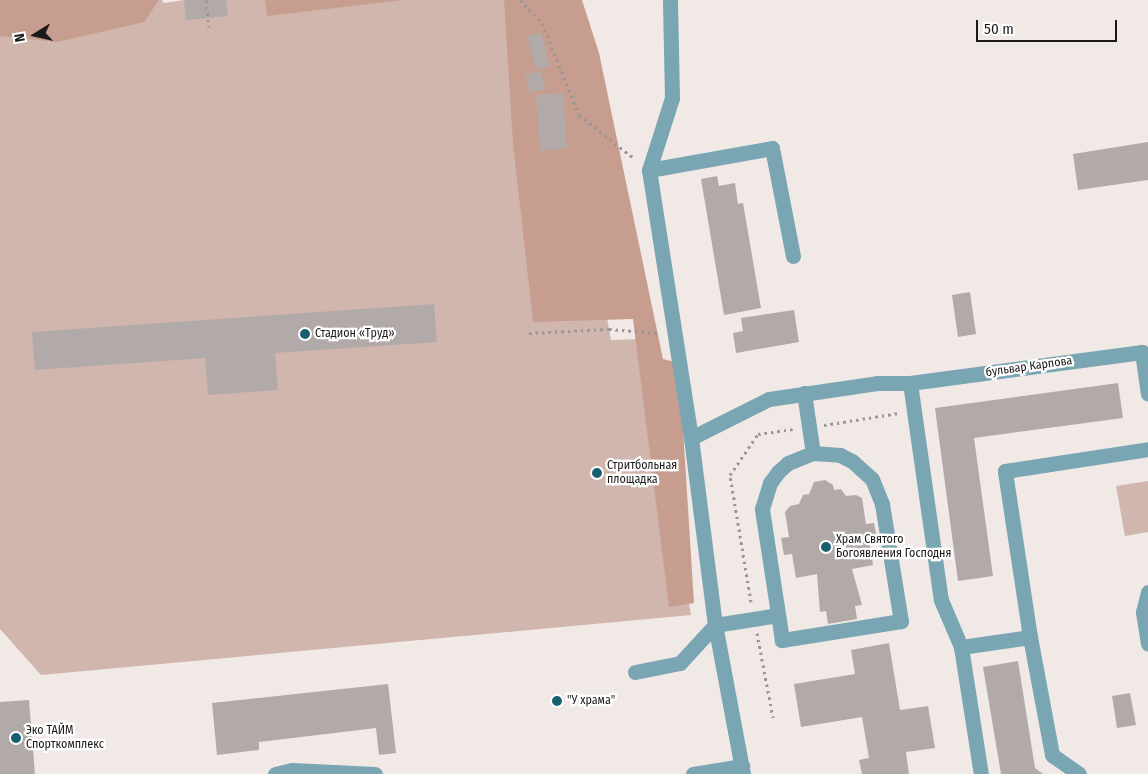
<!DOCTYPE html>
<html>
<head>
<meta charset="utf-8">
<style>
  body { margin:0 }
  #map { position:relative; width:1148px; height:774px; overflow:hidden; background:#f1e9e6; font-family:"Fira Sans Condensed",sans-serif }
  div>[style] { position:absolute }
  .green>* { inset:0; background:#d1b6ad }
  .forest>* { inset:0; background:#c79d90 }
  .building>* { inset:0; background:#b2aaa8 }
  .path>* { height:3px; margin-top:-1.5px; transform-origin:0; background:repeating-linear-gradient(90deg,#9b9593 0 2.5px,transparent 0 6.5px) }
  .minor>* { height:15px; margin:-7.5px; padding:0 7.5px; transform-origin:7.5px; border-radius:7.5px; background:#7aa6b4 }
  .dots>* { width:14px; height:14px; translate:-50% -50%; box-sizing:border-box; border:2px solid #fff; border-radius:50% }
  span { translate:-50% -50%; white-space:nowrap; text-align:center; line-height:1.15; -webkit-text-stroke:4.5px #fff; paint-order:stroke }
  .poi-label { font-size:12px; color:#1c1919 }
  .left { translate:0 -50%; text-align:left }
  .street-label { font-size:12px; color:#1c1919 }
  .north { position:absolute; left:10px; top:10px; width:50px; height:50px; -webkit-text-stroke:4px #fff; paint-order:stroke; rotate:260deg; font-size:14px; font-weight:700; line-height:20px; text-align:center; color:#1c1919 }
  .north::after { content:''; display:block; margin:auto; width:18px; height:22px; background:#1c1919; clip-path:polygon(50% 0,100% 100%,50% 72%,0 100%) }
  .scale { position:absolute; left:976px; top:20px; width:141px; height:22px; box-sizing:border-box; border:2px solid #1c1919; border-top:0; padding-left:6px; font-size:15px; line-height:18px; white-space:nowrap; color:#1c1919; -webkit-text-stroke:4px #fff; paint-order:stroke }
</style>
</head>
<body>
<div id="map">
  <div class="green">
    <i style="clip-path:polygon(0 0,162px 0,164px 3px,184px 0,516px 0,566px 91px,611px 340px,641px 339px,691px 615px,41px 675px,0 629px)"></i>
    <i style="clip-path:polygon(1148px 481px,1148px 532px,1125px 536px,1116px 486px)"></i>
  </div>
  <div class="forest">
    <i style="clip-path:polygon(0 0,159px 0,144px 22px,57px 42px,0 36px)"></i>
    <i style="clip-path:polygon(265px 0,403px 0,267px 16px)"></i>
    <i style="clip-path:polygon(504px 0,582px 0,599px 53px,663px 359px,675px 362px,683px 429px,694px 603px,669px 607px,633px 319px,533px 322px,513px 144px)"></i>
  </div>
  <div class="building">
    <i style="clip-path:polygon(184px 0,226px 0,228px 16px,186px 20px)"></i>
    <i style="clip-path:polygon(541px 33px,550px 66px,536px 70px,527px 36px)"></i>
    <i style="clip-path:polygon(540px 71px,546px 89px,530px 93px,525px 75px)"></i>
    <i style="clip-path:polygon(563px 93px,567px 148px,540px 151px,536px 95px)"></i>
    <i style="clip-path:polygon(1148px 142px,1148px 180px,1078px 190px,1073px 154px)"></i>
    <i style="clip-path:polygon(717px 176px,719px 186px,735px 183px,738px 204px,743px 203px,761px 308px,724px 315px,701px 179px)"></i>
    <i style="clip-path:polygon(970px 292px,976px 334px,958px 337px,952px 295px)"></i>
    <i style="clip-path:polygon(434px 304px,437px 342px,275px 353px,278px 390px,208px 395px,205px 358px,35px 370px,32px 332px)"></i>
    <i style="clip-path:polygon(794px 310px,799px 342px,736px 353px,733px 333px,743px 331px,741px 318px)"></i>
    <i style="clip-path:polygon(1118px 383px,1123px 418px,974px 438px,993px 576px,958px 581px,935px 408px)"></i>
    <i style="clip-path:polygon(825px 480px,833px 485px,834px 490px,841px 489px,846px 496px,856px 495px,862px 498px,866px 524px,874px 523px,877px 539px,869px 541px,873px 565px,852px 569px,862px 605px,855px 606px,857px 619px,828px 624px,826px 611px,820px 612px,817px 574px,796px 578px,792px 554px,784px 555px,781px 538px,789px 537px,785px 512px,790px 506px,799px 504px,803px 495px,809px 494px,814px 482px)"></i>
    <i style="clip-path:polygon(889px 643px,900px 710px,928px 706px,935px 748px,906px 752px,909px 774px,862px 774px,859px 760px,869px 758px,862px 717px,801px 727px,794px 684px,855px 674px,851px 650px)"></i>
    <i style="clip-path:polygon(1018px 661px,1035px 768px,1043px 774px,1001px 774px,983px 667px)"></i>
    <i style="clip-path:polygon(388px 684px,396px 753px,379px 755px,376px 728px,259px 742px,259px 750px,217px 755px,212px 703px)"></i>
    <i style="clip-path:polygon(1130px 693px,1136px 725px,1117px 728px,1112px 696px)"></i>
    <i style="clip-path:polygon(29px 700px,35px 774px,0 774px,0 702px)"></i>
  </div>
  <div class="path">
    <i style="left:206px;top:0;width:27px;rotate:84deg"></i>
    <i style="left:520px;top:0;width:32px;rotate:46deg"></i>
    <i style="left:542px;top:23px;width:99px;rotate:68.1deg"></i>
    <i style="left:579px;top:115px;width:71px;rotate:38.2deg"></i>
    <i style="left:529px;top:333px;width:80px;rotate:-2.9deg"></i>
    <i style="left:609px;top:329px;width:50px;rotate:4.6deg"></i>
    <i style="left:824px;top:425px;width:76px;rotate:-9.1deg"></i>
    <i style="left:751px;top:602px;width:129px;rotate:-99.4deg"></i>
    <i style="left:730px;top:475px;width:50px;rotate:-55.7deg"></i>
    <i style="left:758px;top:434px;width:35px;rotate:-8deg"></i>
    <i style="left:757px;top:633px;width:86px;rotate:79.3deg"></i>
  </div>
  <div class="minor">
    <i style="left:649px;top:170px;width:76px;rotate:-72.3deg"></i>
    <i style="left:672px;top:98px;width:98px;rotate:-91.2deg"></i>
    <i style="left:1142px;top:352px;width:42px;rotate:81.9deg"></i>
    <i style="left:910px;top:383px;width:234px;rotate:-7.6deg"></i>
    <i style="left:1142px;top:352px;width:7px;rotate:27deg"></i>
    <i style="left:804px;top:393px;width:61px;rotate:81.5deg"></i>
    <i style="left:691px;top:438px;width:271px;rotate:-98.9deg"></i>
    <i style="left:649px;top:170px;width:125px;rotate:-10.1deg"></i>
    <i style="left:772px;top:148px;width:110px;rotate:79deg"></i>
    <i style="left:813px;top:453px;width:27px;rotate:4deg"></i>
    <i style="left:840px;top:455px;width:13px;rotate:27deg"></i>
    <i style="left:852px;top:461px;width:27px;rotate:42deg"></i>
    <i style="left:872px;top:479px;width:27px;rotate:68deg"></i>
    <i style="left:882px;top:504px;width:119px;rotate:80.8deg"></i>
    <i style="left:901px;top:621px;width:121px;rotate:170.9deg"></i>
    <i style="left:782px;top:640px;width:133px;rotate:-98.7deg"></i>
    <i style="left:762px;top:509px;width:27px;rotate:-73deg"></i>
    <i style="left:770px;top:483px;width:14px;rotate:-54deg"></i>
    <i style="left:778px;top:472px;width:13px;rotate:-42deg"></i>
    <i style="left:788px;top:463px;width:27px;rotate:-22deg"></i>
    <i style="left:1148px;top:592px;width:21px;rotate:104deg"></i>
    <i style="left:1143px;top:612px;width:32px;rotate:81deg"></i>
    <i style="left:1030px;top:637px;width:120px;rotate:79.4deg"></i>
    <i style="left:1052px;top:755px;width:33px;rotate:35deg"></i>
    <i style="left:961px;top:647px;width:70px;rotate:-8.2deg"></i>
    <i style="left:1030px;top:637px;width:168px;rotate:-98.6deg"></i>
    <i style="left:1005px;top:471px;width:145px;rotate:-8.7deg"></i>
    <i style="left:635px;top:672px;width:46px;rotate:-11.3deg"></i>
    <i style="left:680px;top:663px;width:52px;rotate:-47.4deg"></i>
    <i style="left:715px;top:625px;width:64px;rotate:-9deg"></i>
    <i style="left:275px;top:774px;width:17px;rotate:-13deg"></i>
    <i style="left:292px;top:770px;width:83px;rotate:2.8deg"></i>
    <i style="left:693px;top:774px;width:50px;rotate:-9.3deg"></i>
    <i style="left:743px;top:774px;width:152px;rotate:-100.6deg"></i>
    <i style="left:715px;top:625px;width:189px;rotate:-97.3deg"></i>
    <i style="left:691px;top:438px;width:87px;rotate:-26.6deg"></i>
    <i style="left:769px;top:399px;width:109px;rotate:-8.4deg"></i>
    <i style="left:877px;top:383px;width:33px"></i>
    <i style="left:910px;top:383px;width:219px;rotate:81.9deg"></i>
    <i style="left:941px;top:600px;width:51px;rotate:66.9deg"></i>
    <i style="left:961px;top:647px;width:129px;rotate:81.1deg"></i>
  </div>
  <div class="dots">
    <i style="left:305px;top:334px;background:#1a5f71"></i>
    <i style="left:597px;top:473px;background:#1a5f71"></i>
    <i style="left:826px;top:547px;background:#1a5f71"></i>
    <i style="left:557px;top:701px;background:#1a5f71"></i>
    <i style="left:16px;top:738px;background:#1a5f71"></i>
  </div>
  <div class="poi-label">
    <span class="left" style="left:315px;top:334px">Стадион «Труд»</span>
    <span class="left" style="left:607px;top:473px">Стритбольная<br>площадка</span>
    <span class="left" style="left:836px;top:547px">Храм Святого<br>Богоявления Господня</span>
    <span class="left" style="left:567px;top:701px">"У храма"</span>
    <span class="left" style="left:26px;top:738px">Эко ТАЙМ<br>Спорткомплекс</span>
  </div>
  <div class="street-label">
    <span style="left:1029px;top:367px;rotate:-8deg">бульвар Карпова</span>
  </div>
  <div class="north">N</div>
  <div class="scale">50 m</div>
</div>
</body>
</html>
